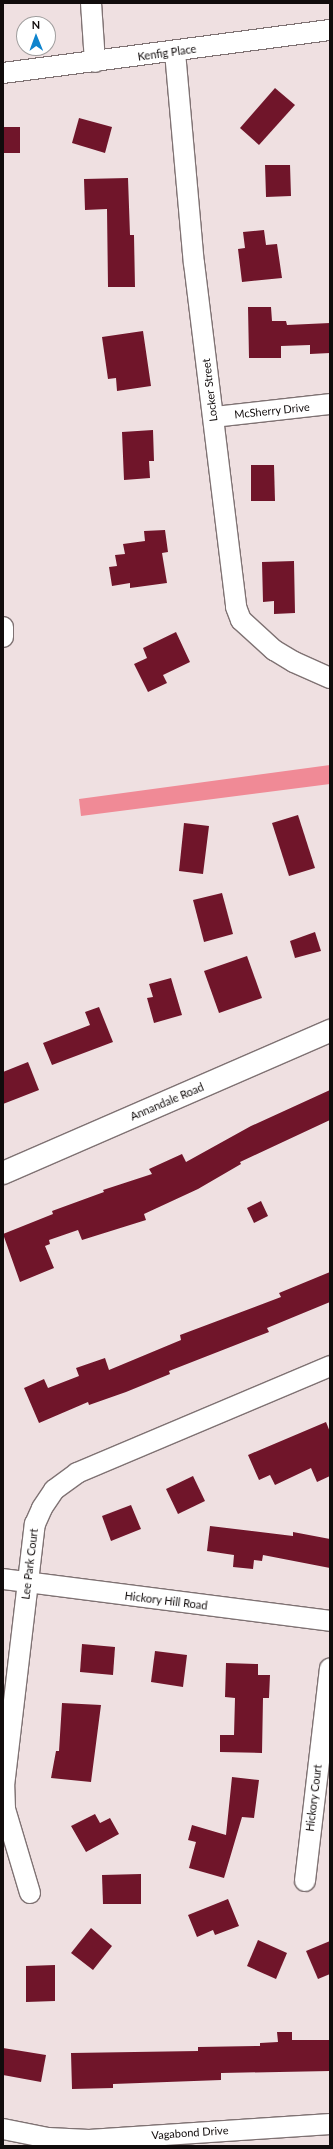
<!DOCTYPE html>
<html>
<head>
<meta charset="utf-8">
<style>
  body { margin:0 }
  #map { position:relative; width:333px; height:2149px; overflow:hidden; background:#efe0e1; font-family:Lato,sans-serif }
  div>[style] { position:absolute }
  .forest>* { inset:0; background:#f08a96 }
  .building>* { inset:0; background:#70152a }
  .roads { filter:drop-shadow(1px 0 #7f7273) drop-shadow(-1px 0 #7f7273) drop-shadow(0 1px #7f7273) drop-shadow(0 -1px #7f7273) }
  .minor>* { height:20px; margin:-10px; padding:0 10px; transform-origin:10px; border-radius:10px; background:#fff }
  .secondary>* { height:22px; margin:-11px; padding:0 11px; transform-origin:11px; border-radius:11px; background:#fff }
  span { translate:-50% -50%; white-space:nowrap; text-align:center; line-height:1.15; -webkit-text-stroke:4px #fff; paint-order:stroke }
  .street-label { font-size:11px; color:#110c0c }
  .frame { position:absolute; inset:0; border:4px solid #110c0c; pointer-events:none }
  .north { position:absolute; left:16px; top:16px; width:40px; height:40px; box-sizing:border-box; background:#fff; border:1px solid #a09e9e; border-radius:50%; rotate:359deg; font-size:11px; font-weight:700; line-height:16px; text-align:center; color:#110c0c }
  .north::after { content:''; display:block; margin:auto; width:14px; height:18px; background:#0f84cd; clip-path:polygon(50% 0,100% 100%,50% 72%,0 100%) }
</style>
</head>
<body>
<div id="map">
  <div class="forest">
    <i style="clip-path:polygon(330px 765px,330px 784px,81px 816px,79px 799px)"></i>
  </div>
  <div class="building">
    <i style="clip-path:polygon(275px 88px,295px 105px,259px 145px,240px 128px)"></i>
    <i style="clip-path:polygon(79px 118px,112px 127px,105px 153px,72px 143px)"></i>
    <i style="clip-path:polygon(3px 127px,20px 127px,20px 153px,3px 153px)"></i>
    <i style="clip-path:polygon(265px 165px,290px 165px,291px 196px,266px 197px)"></i>
    <i style="clip-path:polygon(128px 178px,130px 235px,134px 235px,135px 287px,108px 287px,107px 209px,85px 210px,84px 179px)"></i>
    <i style="clip-path:polygon(264px 230px,266px 245px,277px 244px,282px 278px,242px 282px,238px 249px,245px 248px,243px 232px)"></i>
    <i style="clip-path:polygon(248px 307px,271px 307px,272px 321px,286px 321px,287px 325px,330px 323px,330px 353px,310px 354px,310px 345px,281px 346px,281px 358px,249px 358px)"></i>
    <i style="clip-path:polygon(143px 331px,151px 386px,117px 391px,116px 378px,108px 379px,102px 337px)"></i>
    <i style="clip-path:polygon(153px 430px,154px 461px,149px 461px,150px 478px,124px 480px,122px 432px)"></i>
    <i style="clip-path:polygon(251px 465px,274px 465px,275px 501px,251px 501px)"></i>
    <i style="clip-path:polygon(165px 530px,168px 552px,162px 553px,167px 583px,130px 588px,130px 583px,112px 586px,109px 567px,117px 566px,115px 555px,125px 554px,123px 544px,145px 541px,144px 531px)"></i>
    <i style="clip-path:polygon(294px 561px,295px 613px,274px 614px,274px 601px,263px 602px,262px 562px)"></i>
    <i style="clip-path:polygon(176px 632px,190px 662px,163px 675px,167px 683px,148px 692px,134px 664px,147px 658px,143px 648px)"></i>
    <i style="clip-path:polygon(298px 815px,315px 868px,289px 876px,272px 823px)"></i>
    <i style="clip-path:polygon(184px 823px,209px 826px,203px 874px,179px 871px)"></i>
    <i style="clip-path:polygon(222px 893px,233px 934px,204px 942px,193px 900px)"></i>
    <i style="clip-path:polygon(315px 932px,321px 951px,295px 958px,290px 941px)"></i>
    <i style="clip-path:polygon(247px 956px,262px 998px,219px 1013px,204px 971px)"></i>
    <i style="clip-path:polygon(171px 978px,182px 1015px,154px 1023px,147px 998px,153px 997px,149px 984px)"></i>
    <i style="clip-path:polygon(99px 1007px,113px 1042px,52px 1065px,43px 1043px,90px 1025px,85px 1012px)"></i>
    <i style="clip-path:polygon(28px 1062px,39px 1090px,3px 1104px,3px 1072px)"></i>
    <i style="clip-path:polygon(330px 1090px,330px 1120px,240px 1162px,241px 1164px,198px 1189px,144px 1214px,146px 1220px,82px 1240px,78px 1230px,49px 1240px,50px 1244px,45px 1246px,54px 1268px,20px 1282px,3px 1234px,53px 1214px,52px 1211px,104px 1192px,103px 1190px,152px 1174px,149px 1169px,182px 1154px,186px 1162px,251px 1126px)"></i>
    <i style="clip-path:polygon(261px 1201px,268px 1216px,254px 1223px,247px 1208px)"></i>
    <i style="clip-path:polygon(330px 1272px,330px 1302px,267px 1328px,269px 1332px,169px 1371px,170px 1374px,126px 1392px,89px 1405px,88px 1402px,39px 1423px,24px 1388px,44px 1379px,48px 1388px,79px 1376px,76px 1368px,105px 1358px,109px 1370px,181px 1340px,180px 1335px,281px 1297px,279px 1293px)"></i>
    <i style="clip-path:polygon(326px 1422px,330px 1432px,330px 1476px,317px 1482px,311px 1468px,275px 1485px,270px 1475px,259px 1480px,248px 1455px)"></i>
    <i style="clip-path:polygon(193px 1476px,205px 1501px,178px 1514px,166px 1489px)"></i>
    <i style="clip-path:polygon(131px 1505px,141px 1529px,111px 1541px,102px 1516px)"></i>
    <i style="clip-path:polygon(210px 1526px,293px 1536px,293px 1532px,330px 1539px,330px 1568px,263px 1555px,262px 1561px,254px 1560px,253px 1569px,233px 1567px,234px 1555px,207px 1551px)"></i>
    <i style="clip-path:polygon(82px 1644px,115px 1647px,113px 1675px,80px 1672px)"></i>
    <i style="clip-path:polygon(155px 1651px,187px 1655px,183px 1687px,151px 1682px)"></i>
    <i style="clip-path:polygon(226px 1663px,258px 1664px,258px 1675px,270px 1675px,269px 1698px,263px 1698px,262px 1753px,220px 1752px,220px 1735px,234px 1735px,235px 1698px,225px 1697px)"></i>
    <i style="clip-path:polygon(62px 1703px,101px 1705px,91px 1782px,51px 1778px,56px 1751px,59px 1751px)"></i>
    <i style="clip-path:polygon(232px 1777px,259px 1780px,254px 1818px,242px 1817px,224px 1878px,189px 1868px,196px 1842px,188px 1840px,192px 1825px,226px 1835px)"></i>
    <i style="clip-path:polygon(95px 1814px,100px 1823px,110px 1818px,119px 1834px,86px 1852px,71px 1826px)"></i>
    <i style="clip-path:polygon(141px 1874px,141px 1904px,103px 1904px,102px 1875px)"></i>
    <i style="clip-path:polygon(228px 1899px,239px 1926px,215px 1935px,213px 1930px,197px 1937px,188px 1915px)"></i>
    <i style="clip-path:polygon(91px 1928px,112px 1946px,93px 1970px,71px 1953px)"></i>
    <i style="clip-path:polygon(258px 1940px,287px 1953px,276px 1979px,247px 1966px)"></i>
    <i style="clip-path:polygon(330px 1941px,330px 1974px,318px 1979px,306px 1951px)"></i>
    <i style="clip-path:polygon(55px 1965px,55px 2001px,26px 2002px,26px 1966px)"></i>
    <i style="clip-path:polygon(277px 2032px,292px 2032px,292px 2040px,330px 2040px,330px 2071px,221px 2073px,221px 2080px,113px 2084px,113px 2088px,72px 2089px,71px 2053px,198px 2051px,198px 2047px,260px 2046px,260px 2043px,278px 2042px)"></i>
    <i style="clip-path:polygon(3px 2048px,46px 2055px,41px 2082px,3px 2075px)"></i>
  </div>
  <div class="roads">
    <div class="minor">
      <i style="left:91px;top:3px;width:59px;rotate:86.1deg"></i>
      <i style="left:175px;top:52px;width:212px;rotate:84.9deg"></i>
      <i style="left:194px;top:263px;width:347px;rotate:83deg"></i>
      <i style="left:236px;top:607px;width:14px;rotate:69deg"></i>
      <i style="left:241px;top:620px;width:45px;rotate:42.3deg"></i>
      <i style="left:274px;top:650px;width:23px;rotate:31deg"></i>
      <i style="left:294px;top:662px;width:39px;rotate:24deg"></i>
      <i style="left:3px;top:73px;width:330px;rotate:-7.5deg"></i>
      <i style="left:214px;top:417px;width:117px;rotate:-6.4deg"></i>
      <i style="left:3px;top:627px;width:10px;rotate:90deg"></i>
      <i style="left:3px;top:1579px;width:330px;rotate:7.3deg"></i>
      <i style="left:305px;top:1881px;width:214px;rotate:-83.3deg"></i>
      <i style="left:30px;top:1893px;width:88px;rotate:-106.6deg"></i>
      <i style="left:5px;top:1809px;width:23px;rotate:-92deg"></i>
      <i style="left:4px;top:1786px;width:264px;rotate:-83.3deg"></i>
      <i style="left:35px;top:1524px;width:17px;rotate:-66deg"></i>
      <i style="left:42px;top:1508px;width:22px;rotate:-56deg"></i>
      <i style="left:54px;top:1490px;width:29px;rotate:-36deg"></i>
      <i style="left:77px;top:1473px;width:275px;rotate:-22.9deg"></i>
      <i style="left:3px;top:2129px;width:46px;rotate:11.3deg"></i>
      <i style="left:48px;top:2138px;width:41px;rotate:2.8deg"></i>
      <i style="left:89px;top:2140px;width:242px;rotate:-3.8deg"></i>
    </div>
    <div class="secondary">
      <i style="left:3px;top:1173px;width:357px;rotate:-23.5deg"></i>
    </div>
  </div>
  <div class="street-label">
    <span style="left:167px;top:53px;rotate:-8deg">Kenfig Place</span>
    <span style="left:210px;top:390px;rotate:-97deg">Locker Street</span>
    <span style="left:272px;top:411px;rotate:-6deg">McSherry Drive</span>
    <span style="left:167px;top:1102px;rotate:-23deg">Annandale Road</span>
    <span style="left:30px;top:1564px;rotate:-83deg">Lee Park Court</span>
    <span style="left:166px;top:1601px;rotate:7deg">Hickory Hill Road</span>
    <span style="left:314px;top:1798px;rotate:-83deg">Hickory Court</span>
    <span style="left:190px;top:2133px;rotate:-4deg">Vagabond Drive</span>
  </div>
  <div class="frame"></div>
  <div class="north">N</div>
</div>
</body>
</html>
